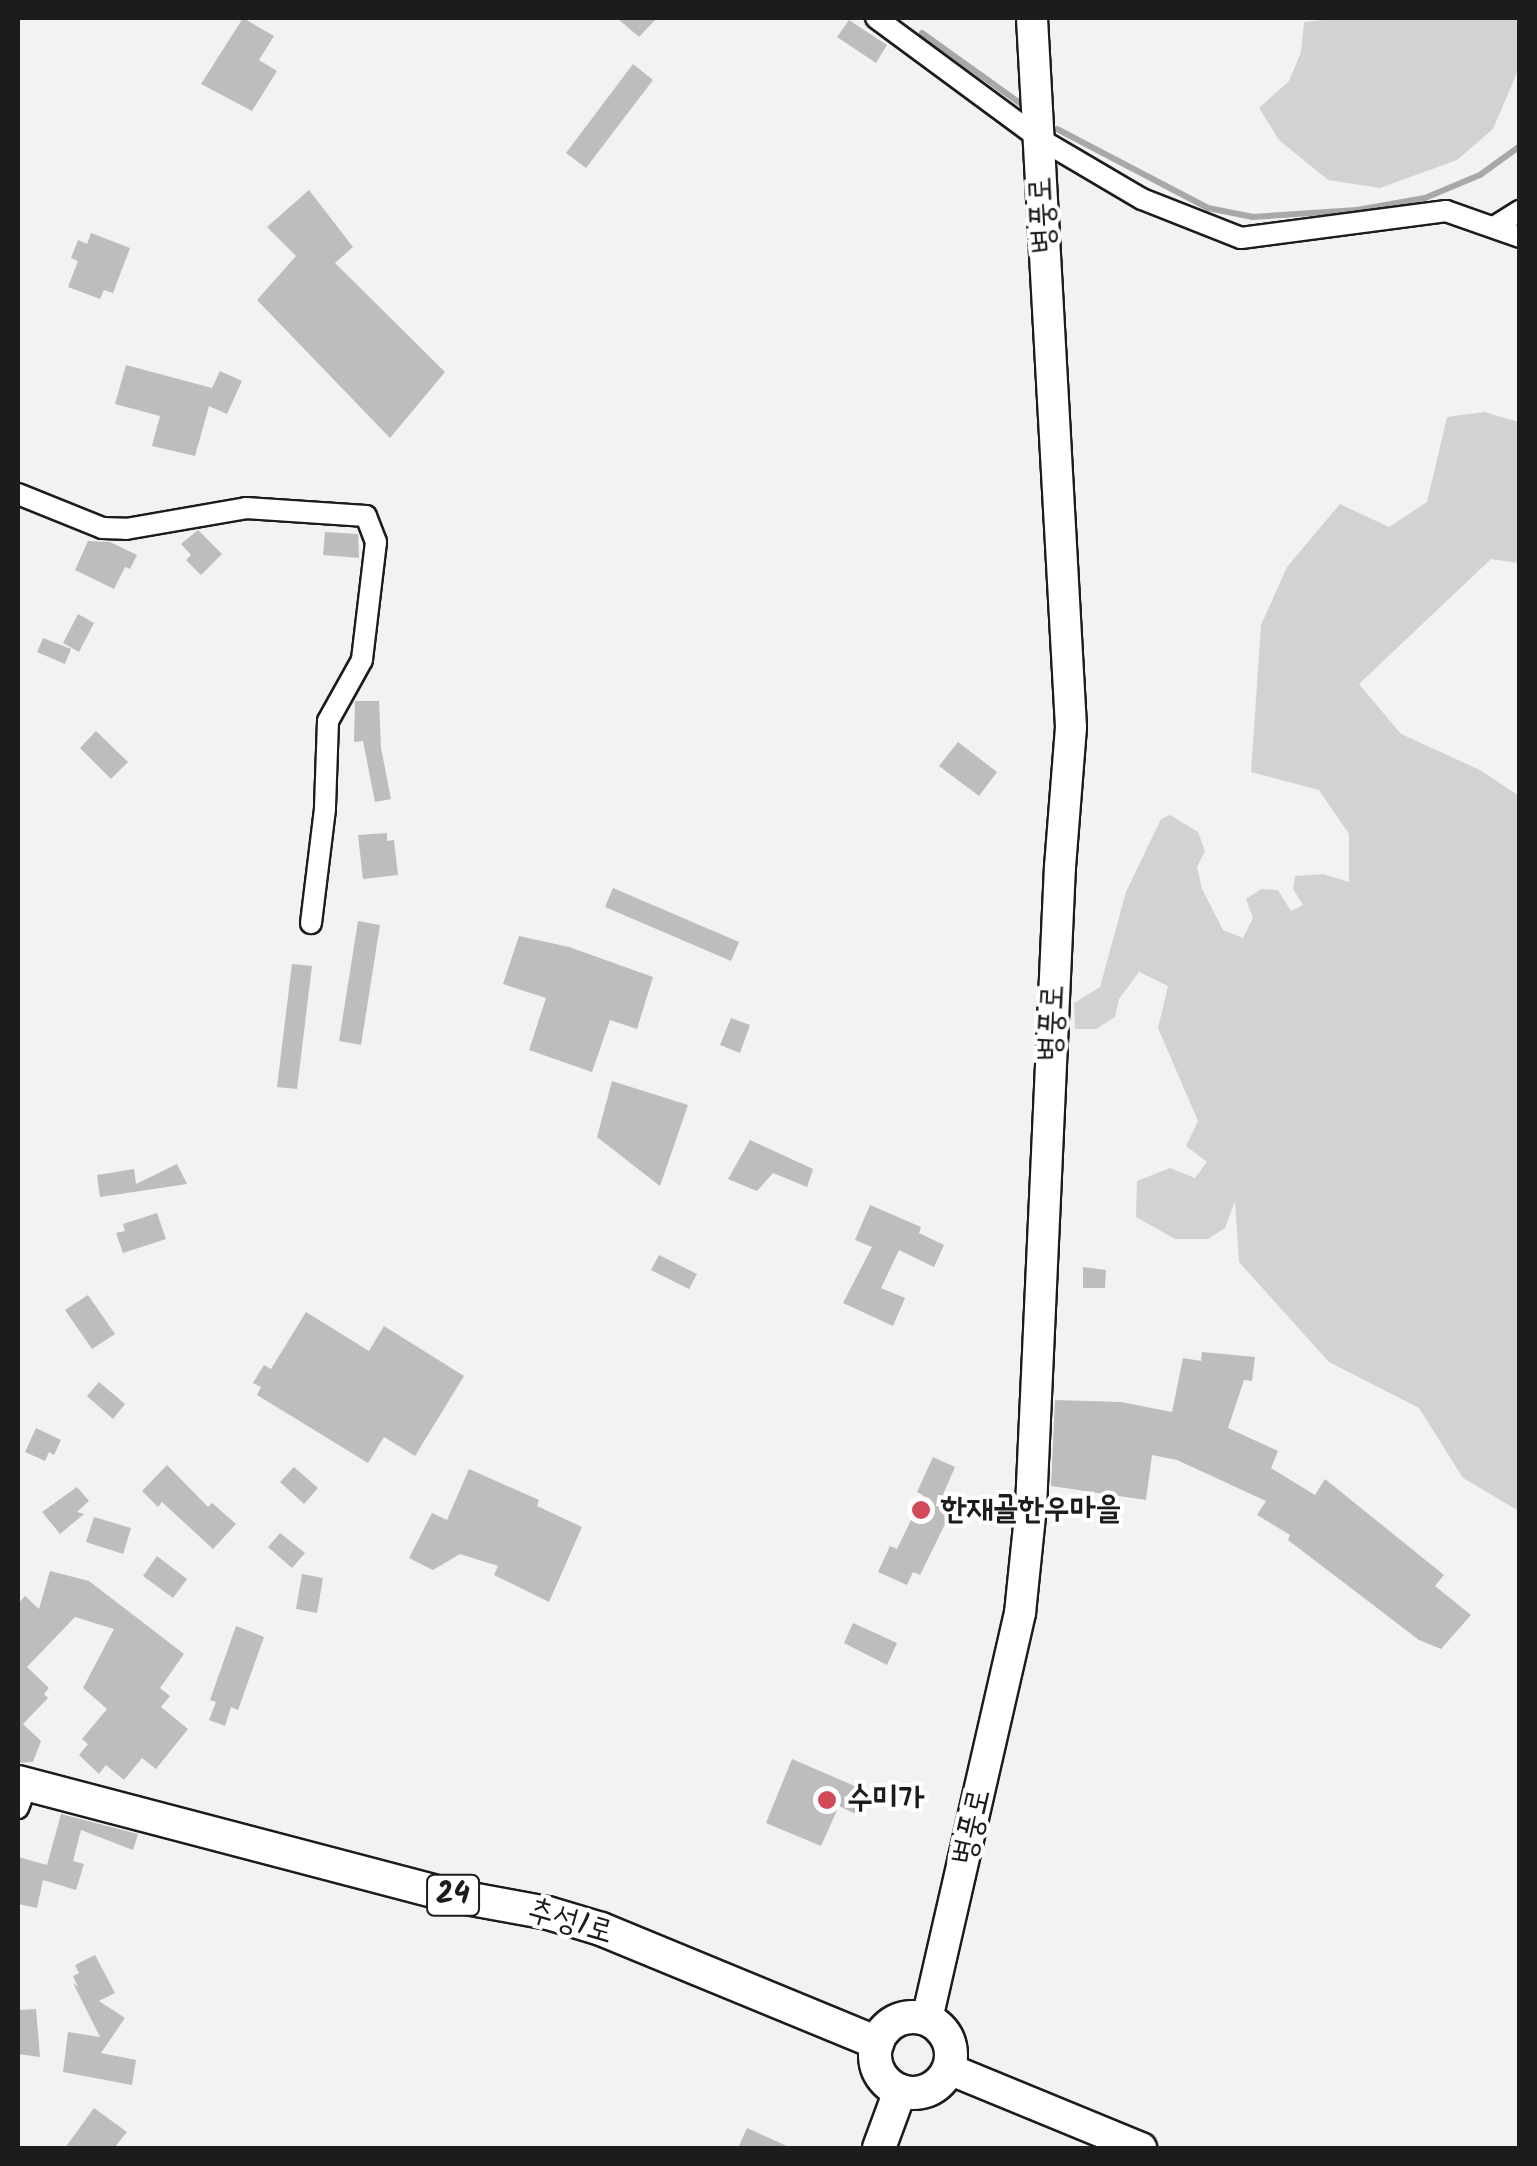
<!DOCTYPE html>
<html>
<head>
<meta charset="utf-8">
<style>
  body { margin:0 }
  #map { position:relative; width:1537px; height:2166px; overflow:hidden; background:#f2f2f2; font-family:Kalam,"Poor Story",sans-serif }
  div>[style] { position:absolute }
  .green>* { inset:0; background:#d2d2d2 }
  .stream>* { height:6px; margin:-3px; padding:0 3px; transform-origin:3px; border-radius:3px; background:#a8a8a8 }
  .building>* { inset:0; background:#bdbdbd }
  .roads { filter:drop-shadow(2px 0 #1c1c1c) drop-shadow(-2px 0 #1c1c1c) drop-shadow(0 2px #1c1c1c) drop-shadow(0 -2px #1c1c1c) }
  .street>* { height:20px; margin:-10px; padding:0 10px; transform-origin:10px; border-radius:10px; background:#fff }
  .secondary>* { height:30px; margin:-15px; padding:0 15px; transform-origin:15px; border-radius:15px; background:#fff }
  .primary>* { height:32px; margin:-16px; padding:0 16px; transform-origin:16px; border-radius:16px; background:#fff }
  .primary>.ring { margin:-16px; padding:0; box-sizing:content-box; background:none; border:32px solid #fff; border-radius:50% }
  .dots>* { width:28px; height:28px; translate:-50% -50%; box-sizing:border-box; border:5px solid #fff; border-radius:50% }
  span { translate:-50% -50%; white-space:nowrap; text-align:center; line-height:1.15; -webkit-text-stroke:8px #fff; paint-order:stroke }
  .shield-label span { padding:2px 8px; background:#fff; border:2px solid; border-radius:8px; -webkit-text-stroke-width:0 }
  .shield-label { font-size:30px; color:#1c1c1c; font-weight:700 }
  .street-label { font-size:32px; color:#1c1c1c }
  .poi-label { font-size:32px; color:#1c1c1c; font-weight:700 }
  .left { translate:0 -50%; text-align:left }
  .frame { position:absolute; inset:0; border:20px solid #1c1c1c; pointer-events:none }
</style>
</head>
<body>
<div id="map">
  <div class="green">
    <i style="clip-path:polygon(1343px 18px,1519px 18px,1519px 68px,1493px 129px,1457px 160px,1380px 188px,1328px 180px,1279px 140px,1259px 108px,1289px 81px,1301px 52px,1304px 22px)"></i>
    <i style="clip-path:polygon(1484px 412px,1519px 422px,1519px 563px,1491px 559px,1359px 684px,1401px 734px,1480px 770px,1519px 796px,1519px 1511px,1463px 1478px,1419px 1408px,1329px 1362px,1239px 1262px,1235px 1201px,1225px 1228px,1208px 1239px,1175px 1239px,1136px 1217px,1137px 1181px,1170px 1168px,1195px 1178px,1207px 1162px,1186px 1146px,1198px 1121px,1158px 1028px,1168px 986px,1139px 972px,1119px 999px,1115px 1017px,1096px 1029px,1075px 1029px,1074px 1003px,1100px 987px,1126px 892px,1161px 819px,1170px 815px,1198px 832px,1205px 851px,1197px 867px,1202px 889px,1223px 930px,1243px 938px,1253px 918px,1246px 899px,1261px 889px,1278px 890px,1291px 911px,1303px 905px,1293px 889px,1295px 876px,1323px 874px,1349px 882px,1349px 834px,1319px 790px,1251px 772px,1261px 625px,1287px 567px,1340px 504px,1389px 527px,1427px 502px,1447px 417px)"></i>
  </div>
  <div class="stream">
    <i style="left:922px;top:33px;width:122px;rotate:35.6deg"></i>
    <i style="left:1057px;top:129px;width:170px;rotate:27.6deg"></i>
    <i style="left:1208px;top:208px;width:46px;rotate:11.3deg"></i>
    <i style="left:1253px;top:217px;width:104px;rotate:-3.9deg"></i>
    <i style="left:1357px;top:210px;width:69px;rotate:-10deg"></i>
    <i style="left:1425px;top:198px;width:60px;rotate:-22.7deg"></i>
    <i style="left:1480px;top:175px;width:49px;rotate:-35.9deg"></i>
  </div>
  <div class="building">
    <i style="clip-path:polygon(243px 18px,274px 36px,259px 60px,277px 71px,252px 111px,201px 84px)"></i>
    <i style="clip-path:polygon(617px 18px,657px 18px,639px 37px)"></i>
    <i style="clip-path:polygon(849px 20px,887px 45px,876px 63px,837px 37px)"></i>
    <i style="clip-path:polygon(633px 64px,653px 80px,586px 168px,566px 153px)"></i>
    <i style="clip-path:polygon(309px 190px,353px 247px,335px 263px,445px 372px,390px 438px,257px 300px,296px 256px,267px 227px)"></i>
    <i style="clip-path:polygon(91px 233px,130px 248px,113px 293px,104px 290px,100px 299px,68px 287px,78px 261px,71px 258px,78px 240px,87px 244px)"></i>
    <i style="clip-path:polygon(126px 365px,212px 388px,220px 371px,242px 381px,227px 414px,209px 406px,195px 456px,152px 446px,160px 416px,115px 404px)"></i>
    <i style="clip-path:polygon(198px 530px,222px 554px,201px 575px,186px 560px,191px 555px,181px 544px)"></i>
    <i style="clip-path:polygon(325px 532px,358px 534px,359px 558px,323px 555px)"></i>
    <i style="clip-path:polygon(88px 541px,110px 542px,137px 555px,130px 569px,125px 567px,114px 589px,75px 570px)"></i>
    <i style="clip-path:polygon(78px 614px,94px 623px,79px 652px,63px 643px)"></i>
    <i style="clip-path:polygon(43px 638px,71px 649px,65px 664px,37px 652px)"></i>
    <i style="clip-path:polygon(355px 701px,379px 701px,381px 748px,391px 799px,375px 802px,363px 741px,354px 742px)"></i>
    <i style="clip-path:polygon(96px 731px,128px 762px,111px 779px,80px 748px)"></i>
    <i style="clip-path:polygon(958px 742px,997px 772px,979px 796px,939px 766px)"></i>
    <i style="clip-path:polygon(387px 833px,387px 841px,394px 840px,398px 875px,363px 879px,358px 835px)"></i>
    <i style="clip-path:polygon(613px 888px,739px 942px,731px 961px,605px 907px)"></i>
    <i style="clip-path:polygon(358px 921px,380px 925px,361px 1045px,339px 1041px)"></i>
    <i style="clip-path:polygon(519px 936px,569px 947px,653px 977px,637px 1029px,610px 1020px,592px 1072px,529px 1050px,546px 998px,503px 984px)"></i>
    <i style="clip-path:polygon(292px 964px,312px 966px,297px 1089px,277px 1087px)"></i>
    <i style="clip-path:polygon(731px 1018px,750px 1025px,740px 1053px,720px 1045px)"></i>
    <i style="clip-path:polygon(612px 1081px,688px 1105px,660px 1186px,597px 1137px)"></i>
    <i style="clip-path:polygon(750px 1140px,813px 1169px,807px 1187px,773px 1173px,757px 1191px,728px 1179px)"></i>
    <i style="clip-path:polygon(177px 1164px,187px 1184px,100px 1197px,97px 1175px,134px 1169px,136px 1184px)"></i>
    <i style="clip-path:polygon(870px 1205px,921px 1227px,919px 1233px,944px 1245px,934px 1267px,899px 1250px,881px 1288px,905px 1298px,893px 1326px,843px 1303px,872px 1247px,855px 1240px)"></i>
    <i style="clip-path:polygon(157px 1213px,166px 1239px,123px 1253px,116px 1233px,125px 1231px,123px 1224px)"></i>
    <i style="clip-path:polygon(659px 1255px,697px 1274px,689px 1289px,651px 1270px)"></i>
    <i style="clip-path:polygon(1083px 1267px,1106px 1270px,1105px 1288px,1083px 1288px)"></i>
    <i style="clip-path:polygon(88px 1295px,115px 1334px,92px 1349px,65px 1310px)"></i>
    <i style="clip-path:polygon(306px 1312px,369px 1351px,384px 1326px,464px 1376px,415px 1456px,384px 1437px,368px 1463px,257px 1395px,261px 1387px,253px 1383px,264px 1365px,271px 1369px)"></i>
    <i style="clip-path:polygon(1202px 1352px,1255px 1357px,1252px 1381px,1244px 1380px,1228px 1428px,1278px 1451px,1271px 1468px,1315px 1495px,1325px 1479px,1444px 1575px,1435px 1586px,1471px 1615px,1441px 1649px,1419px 1640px,1288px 1540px,1290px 1535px,1257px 1515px,1266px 1501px,1177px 1460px,1152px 1455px,1146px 1500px,1051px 1486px,1055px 1400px,1121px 1402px,1172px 1412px,1183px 1358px,1201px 1361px)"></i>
    <i style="clip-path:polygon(99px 1382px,125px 1404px,113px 1419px,87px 1396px)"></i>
    <i style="clip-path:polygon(36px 1428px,61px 1440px,54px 1455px,49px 1452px,45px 1461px,25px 1452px)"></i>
    <i style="clip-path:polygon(933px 1457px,955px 1467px,938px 1506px,951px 1512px,920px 1575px,913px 1572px,907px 1585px,878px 1572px,890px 1546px,897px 1549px,923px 1495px,917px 1492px)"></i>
    <i style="clip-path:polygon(167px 1465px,208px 1507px,212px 1503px,236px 1524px,213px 1549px,162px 1502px,158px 1507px,142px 1491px)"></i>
    <i style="clip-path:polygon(294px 1467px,318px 1488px,304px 1504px,280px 1482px)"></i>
    <i style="clip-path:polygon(469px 1469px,539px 1500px,537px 1506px,582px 1527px,549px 1602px,494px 1575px,498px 1566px,460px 1554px,433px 1570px,409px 1558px,432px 1513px,447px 1520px)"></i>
    <i style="clip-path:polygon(77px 1487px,89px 1501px,77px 1512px,84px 1514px,60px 1534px,42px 1512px)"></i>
    <i style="clip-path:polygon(94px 1517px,131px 1528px,123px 1554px,86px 1542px)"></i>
    <i style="clip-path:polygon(280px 1533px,305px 1553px,292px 1568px,268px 1547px)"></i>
    <i style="clip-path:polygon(157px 1556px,187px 1579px,173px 1598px,143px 1576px)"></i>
    <i style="clip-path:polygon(50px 1571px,89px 1581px,184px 1654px,160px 1688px,170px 1696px,161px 1707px,188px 1729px,156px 1769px,142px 1758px,124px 1780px,106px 1765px,99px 1774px,79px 1755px,88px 1744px,82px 1739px,107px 1709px,83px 1688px,114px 1629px,75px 1617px,27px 1667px,49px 1688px,44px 1694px,48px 1698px,23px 1724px,41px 1741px,33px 1762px,18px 1763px,18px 1604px,25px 1596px,39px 1609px)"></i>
    <i style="clip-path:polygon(302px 1574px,323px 1578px,317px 1613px,296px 1609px)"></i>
    <i style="clip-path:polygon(853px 1623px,897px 1643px,887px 1665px,844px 1643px)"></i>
    <i style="clip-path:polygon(236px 1626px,264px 1637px,238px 1710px,231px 1707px,225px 1726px,209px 1720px,216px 1702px,210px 1700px)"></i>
    <i style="clip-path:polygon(792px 1759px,871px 1793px,860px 1816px,839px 1806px,821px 1846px,766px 1823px)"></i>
    <i style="clip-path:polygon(61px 1814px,138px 1834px,133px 1850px,81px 1830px,73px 1861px,84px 1864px,76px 1890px,43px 1880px,37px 1908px,18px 1904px,18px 1857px,47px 1865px)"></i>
    <i style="clip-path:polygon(95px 1955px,115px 1993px,99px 2001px,125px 2018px,101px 2053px,136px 2060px,132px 2085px,63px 2072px,68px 2032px,100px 2037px,73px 1983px,78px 1987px,73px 1976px,79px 1973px,75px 1965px)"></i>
    <i style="clip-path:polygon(36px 2009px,40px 2057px,18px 2054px,18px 2010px)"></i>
    <i style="clip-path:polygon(94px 2108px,127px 2132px,114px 2148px,65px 2148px)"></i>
    <i style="clip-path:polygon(747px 2128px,791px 2148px,738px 2148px)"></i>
  </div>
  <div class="roads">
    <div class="street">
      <i style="left:876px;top:18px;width:204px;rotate:36.4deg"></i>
      <i style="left:1040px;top:139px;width:118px;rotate:30.5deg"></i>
      <i style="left:1142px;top:199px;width:106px;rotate:21.5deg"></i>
      <i style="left:1241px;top:238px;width:207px;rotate:-7.5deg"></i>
      <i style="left:1446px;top:211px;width:78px;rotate:19.4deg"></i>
      <i style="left:1494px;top:227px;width:31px;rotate:-32deg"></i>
      <i style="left:18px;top:494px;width:91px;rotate:22deg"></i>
      <i style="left:102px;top:528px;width:24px;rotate:2deg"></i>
      <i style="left:126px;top:529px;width:122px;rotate:-9.9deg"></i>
      <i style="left:246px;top:508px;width:120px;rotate:3.8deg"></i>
      <i style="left:366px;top:516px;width:28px;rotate:69deg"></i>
      <i style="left:376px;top:542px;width:119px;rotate:96.8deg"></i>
      <i style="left:362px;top:660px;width:70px;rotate:119.1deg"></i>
      <i style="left:328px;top:721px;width:88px;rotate:92deg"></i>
      <i style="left:325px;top:809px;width:115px;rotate:97deg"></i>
      <i style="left:18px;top:1808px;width:26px;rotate:-69deg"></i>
    </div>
    <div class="secondary">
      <i style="left:927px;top:2019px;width:417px;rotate:-77.1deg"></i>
      <i style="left:1020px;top:1613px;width:107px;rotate:-84.1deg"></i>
      <i style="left:1031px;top:1507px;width:641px;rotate:-87.41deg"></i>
      <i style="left:1060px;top:867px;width:140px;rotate:-85.5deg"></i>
      <i style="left:1071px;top:727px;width:710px;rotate:-93.15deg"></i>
      <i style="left:949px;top:2069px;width:208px;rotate:22.4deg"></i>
    </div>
    <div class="primary">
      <i style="left:18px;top:1782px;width:440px;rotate:14.7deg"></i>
      <i style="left:444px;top:1894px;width:106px;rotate:10.4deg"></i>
      <i style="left:548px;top:1913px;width:55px;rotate:16.8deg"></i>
      <i style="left:601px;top:1929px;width:299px;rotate:22.4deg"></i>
      <i class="ring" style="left:875px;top:2017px;width:44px;height:44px"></i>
      <i style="left:879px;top:2148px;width:61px;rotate:-69.8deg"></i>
    </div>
  </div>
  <div class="dots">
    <i style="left:921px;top:1510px;background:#d1495b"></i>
    <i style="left:827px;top:1800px;background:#d1495b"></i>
  </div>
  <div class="shield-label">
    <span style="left:453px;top:1895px">24</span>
  </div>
  <div class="street-label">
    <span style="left:1044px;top:215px;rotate:-93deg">병풍로</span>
    <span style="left:1053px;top:1023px;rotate:-87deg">병풍로</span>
    <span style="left:973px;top:1827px;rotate:-77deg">병풍로</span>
    <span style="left:570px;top:1923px;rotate:16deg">추성1로</span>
  </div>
  <div class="poi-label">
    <span class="left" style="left:941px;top:1510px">한재골한우마을</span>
    <span class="left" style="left:847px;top:1800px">수미가</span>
  </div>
  <div class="frame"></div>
</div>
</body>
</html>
